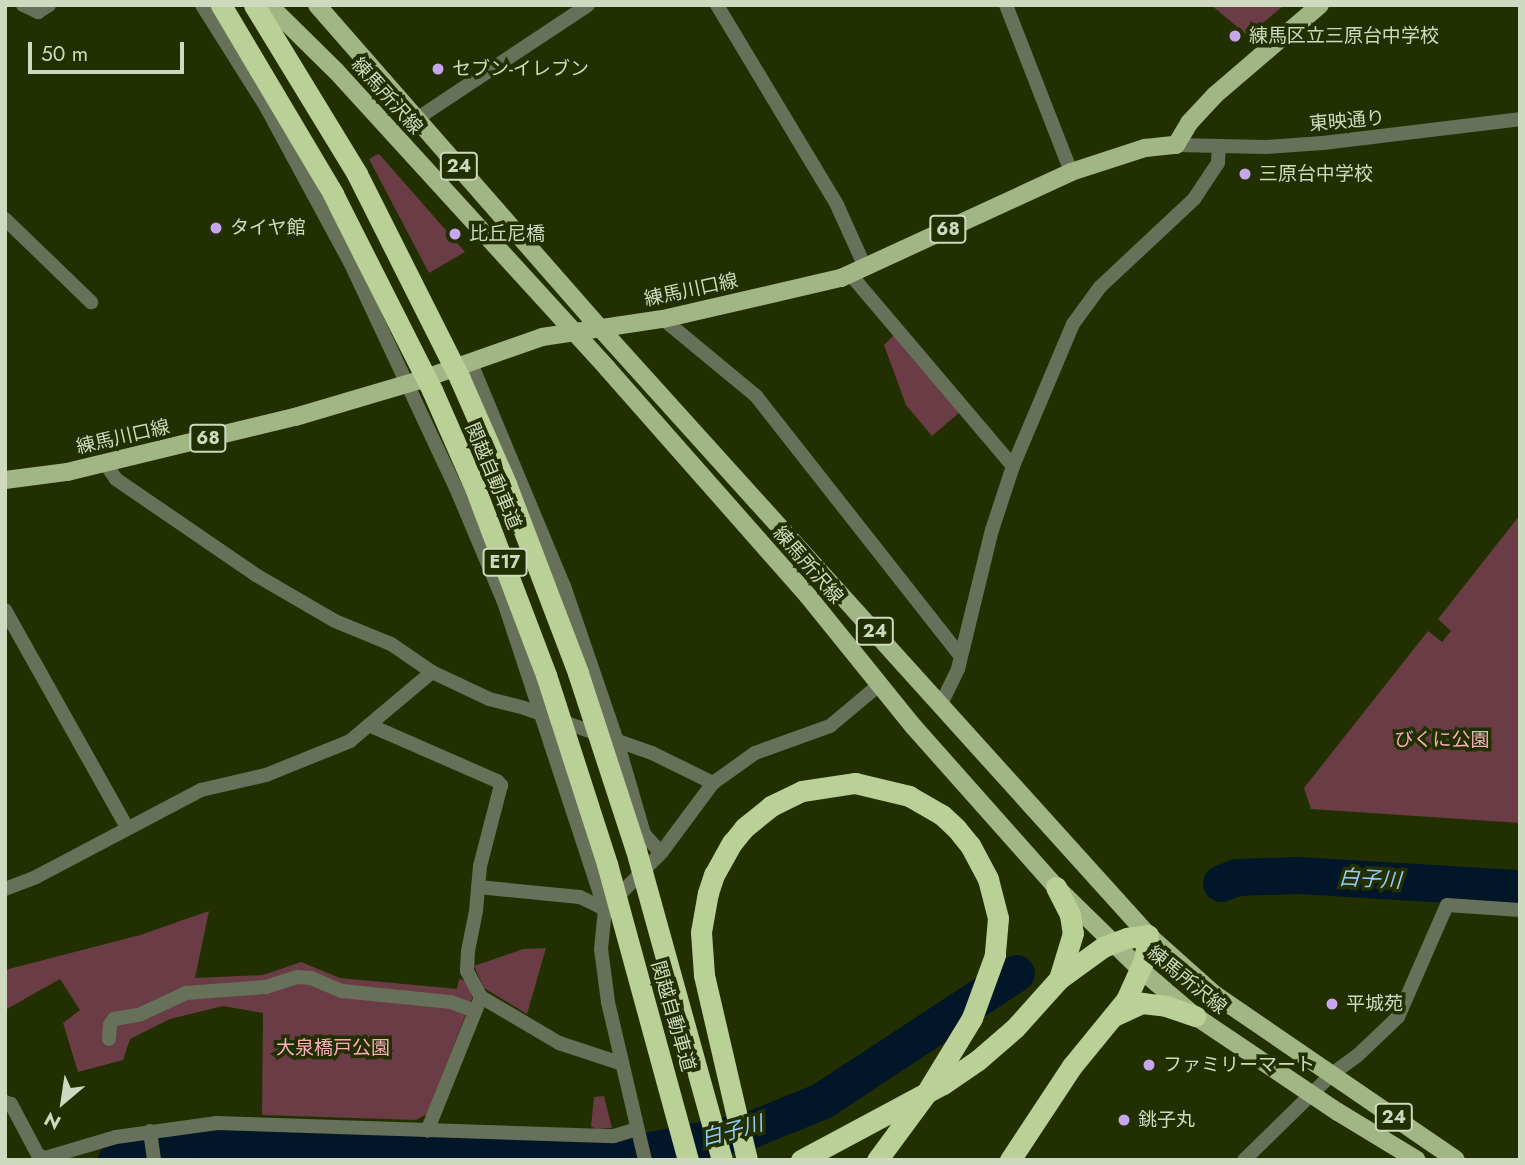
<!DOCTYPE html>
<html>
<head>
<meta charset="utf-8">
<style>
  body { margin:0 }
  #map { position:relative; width:1525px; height:1165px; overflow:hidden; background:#223001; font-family:Jost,"Noto Sans JP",sans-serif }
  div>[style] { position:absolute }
  .green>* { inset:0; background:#693c46 }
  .river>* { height:37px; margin:-18.5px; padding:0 18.5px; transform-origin:18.5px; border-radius:18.5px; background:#011629 }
  .pedestrian>* { height:14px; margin:-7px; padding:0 7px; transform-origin:7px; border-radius:7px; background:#677059 }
  .minor>* { height:14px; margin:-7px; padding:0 7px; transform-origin:7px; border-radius:7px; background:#677059 }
  .tertiary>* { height:14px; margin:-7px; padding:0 7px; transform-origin:7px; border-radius:7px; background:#677059 }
  .primary>* { height:18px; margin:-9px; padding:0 9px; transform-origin:9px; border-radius:9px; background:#a2b585 }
  .motorway>* { height:21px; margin:-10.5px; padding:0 10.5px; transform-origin:10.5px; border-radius:10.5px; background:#bad097 }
  .motorway-bridge>* { height:21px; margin:-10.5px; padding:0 10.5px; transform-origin:10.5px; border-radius:10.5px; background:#bad097 }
  .dots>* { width:19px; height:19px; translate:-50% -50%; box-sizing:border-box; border:4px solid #223001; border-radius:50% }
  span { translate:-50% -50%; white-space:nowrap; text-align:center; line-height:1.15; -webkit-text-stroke:7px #223001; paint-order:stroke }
  .shield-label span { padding:2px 5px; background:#223001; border:2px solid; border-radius:5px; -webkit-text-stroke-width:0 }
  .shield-label { font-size:18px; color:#ced9c0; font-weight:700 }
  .poi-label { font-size:19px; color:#ced9c0 }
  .left { translate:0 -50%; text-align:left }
  .street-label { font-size:19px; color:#ced9c0 }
  .park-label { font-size:19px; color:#f8aebe }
  .water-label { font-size:21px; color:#93caf9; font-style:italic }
  .frame { position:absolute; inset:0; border:7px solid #ced9c0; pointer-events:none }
  .north { position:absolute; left:28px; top:1067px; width:70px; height:70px; -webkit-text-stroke:5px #223001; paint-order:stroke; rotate:209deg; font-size:19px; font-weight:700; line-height:28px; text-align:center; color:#ced9c0 }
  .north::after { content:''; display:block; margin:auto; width:24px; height:32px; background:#ced9c0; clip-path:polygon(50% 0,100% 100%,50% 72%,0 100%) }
  .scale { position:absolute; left:28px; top:42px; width:156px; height:32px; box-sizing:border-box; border:4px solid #ced9c0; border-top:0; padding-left:9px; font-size:21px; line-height:24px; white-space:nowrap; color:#ced9c0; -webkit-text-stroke:5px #223001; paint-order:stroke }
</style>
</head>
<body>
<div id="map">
  <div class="green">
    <i style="clip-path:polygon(1211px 5px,1284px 5px,1248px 36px)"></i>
    <i style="clip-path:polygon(378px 154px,380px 155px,465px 252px,429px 273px,369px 159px)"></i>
    <i style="clip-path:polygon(894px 335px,960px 412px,932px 436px,906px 405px,884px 345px)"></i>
    <i style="clip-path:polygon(1520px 515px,1520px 823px,1311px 809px,1304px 788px,1428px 631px,1442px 642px,1451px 631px,1438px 619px)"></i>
    <i style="clip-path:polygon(209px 911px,195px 978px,263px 975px,301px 962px,340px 978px,457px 989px,459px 979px,466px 981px,473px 996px,427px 1114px,416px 1120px,262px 1115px,263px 1013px,223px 1006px,170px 1019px,130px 1039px,123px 1060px,78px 1072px,63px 1023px,80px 1010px,60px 979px,5px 1010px,5px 970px,140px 935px)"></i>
    <i style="clip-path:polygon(546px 948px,527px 1014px,484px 988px,474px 966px,523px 949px)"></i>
    <i style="clip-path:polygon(604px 1096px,612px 1128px,596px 1129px,591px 1126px,594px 1097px)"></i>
  </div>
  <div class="river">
    <i style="left:1221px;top:883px;width:17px;rotate:-21deg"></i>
    <i style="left:1237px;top:877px;width:61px;rotate:-1.9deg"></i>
    <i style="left:1298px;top:875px;width:222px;rotate:3.4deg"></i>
    <i style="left:116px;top:1160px;width:92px;rotate:-8.7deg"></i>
    <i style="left:207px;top:1146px;width:404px;rotate:1.7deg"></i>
    <i style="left:611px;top:1158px;width:139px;rotate:-11.2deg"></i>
    <i style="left:747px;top:1131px;width:80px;rotate:-22.1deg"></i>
    <i style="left:821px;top:1101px;width:233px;rotate:-33.3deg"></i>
  </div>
  <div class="pedestrian">
    <i style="left:109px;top:1039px;width:14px;rotate:-86deg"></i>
    <i style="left:110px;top:1025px;width:7px;rotate:-56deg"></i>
    <i style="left:114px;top:1019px;width:27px;rotate:-10deg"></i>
    <i style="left:141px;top:1014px;width:50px;rotate:-25deg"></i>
    <i style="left:186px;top:993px;width:80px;rotate:-4.3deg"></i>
    <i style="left:266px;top:987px;width:33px;rotate:-18deg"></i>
    <i style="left:297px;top:977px;width:14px;rotate:4deg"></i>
    <i style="left:311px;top:978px;width:34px;rotate:23deg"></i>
    <i style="left:342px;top:991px;width:110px;rotate:5.8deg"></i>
    <i style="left:451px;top:1002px;width:26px;rotate:21deg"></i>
  </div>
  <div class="minor">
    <i style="left:23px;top:5px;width:17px;rotate:25deg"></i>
    <i style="left:38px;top:12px;width:13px;rotate:-32deg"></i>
    <i style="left:202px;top:5px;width:118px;rotate:57.8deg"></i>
    <i style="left:265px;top:105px;width:179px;rotate:61.6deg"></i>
    <i style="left:350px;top:262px;width:250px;rotate:64.9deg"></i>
    <i style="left:456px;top:488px;width:124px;rotate:67.2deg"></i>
    <i style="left:504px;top:602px;width:323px;rotate:71.8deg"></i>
    <i style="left:717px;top:5px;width:233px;rotate:59deg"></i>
    <i style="left:837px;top:205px;width:68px;rotate:65.7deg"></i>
    <i style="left:1006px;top:5px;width:179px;rotate:68.7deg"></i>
    <i style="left:418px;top:118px;width:204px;rotate:-33.6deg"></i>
    <i style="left:5px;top:219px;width:120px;rotate:44deg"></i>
    <i style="left:850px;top:274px;width:252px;rotate:49.7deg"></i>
    <i style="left:663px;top:319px;width:121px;rotate:39.6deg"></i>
    <i style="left:756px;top:396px;width:330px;rotate:51.8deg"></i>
    <i style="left:471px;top:363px;width:242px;rotate:67.4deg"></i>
    <i style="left:564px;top:586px;width:164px;rotate:71.1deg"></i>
    <i style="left:617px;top:741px;width:97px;rotate:73.8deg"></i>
    <i style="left:644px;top:834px;width:25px;rotate:48deg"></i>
    <i style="left:5px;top:610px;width:249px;rotate:60.7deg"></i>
    <i style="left:432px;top:672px;width:63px;rotate:25.3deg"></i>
    <i style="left:489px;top:699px;width:36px;rotate:14deg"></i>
    <i style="left:524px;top:708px;width:136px;rotate:19.4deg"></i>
    <i style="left:652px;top:753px;width:68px;rotate:26.2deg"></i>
    <i style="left:941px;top:704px;width:39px;rotate:-64deg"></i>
    <i style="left:958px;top:669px;width:143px;rotate:-76.3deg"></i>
    <i style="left:992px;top:530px;width:67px;rotate:-71.8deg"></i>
    <i style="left:1013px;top:466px;width:154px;rotate:-67.1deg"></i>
    <i style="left:1073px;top:324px;width:46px;rotate:-53.9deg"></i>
    <i style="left:1100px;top:287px;width:129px;rotate:-43.1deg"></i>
    <i style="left:1194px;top:199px;width:43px;rotate:-56.3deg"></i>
    <i style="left:1218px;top:163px;width:17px;rotate:-87deg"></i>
    <i style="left:369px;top:725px;width:140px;rotate:23.6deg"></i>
    <i style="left:497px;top:781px;width:6px;rotate:45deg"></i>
    <i style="left:501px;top:785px;width:84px;rotate:104.5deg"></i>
    <i style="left:480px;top:866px;width:45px;rotate:95.1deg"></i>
    <i style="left:476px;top:911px;width:41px;rotate:101.3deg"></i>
    <i style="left:468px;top:951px;width:20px;rotate:93deg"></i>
    <i style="left:467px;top:971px;width:30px;rotate:62deg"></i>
    <i style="left:481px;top:997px;width:144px;rotate:111.9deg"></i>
    <i style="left:478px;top:887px;width:102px;rotate:5.6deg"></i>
    <i style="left:580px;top:897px;width:28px;rotate:26deg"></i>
    <i style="left:5px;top:889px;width:33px;rotate:-21deg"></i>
    <i style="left:36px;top:877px;width:187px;rotate:-27.8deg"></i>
    <i style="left:201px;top:790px;width:67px;rotate:-13deg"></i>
    <i style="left:266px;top:775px;width:91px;rotate:-22deg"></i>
    <i style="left:350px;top:741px;width:107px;rotate:-40.1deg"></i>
    <i style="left:432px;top:672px;width:50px;rotate:-145.7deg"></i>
    <i style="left:391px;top:644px;width:61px;rotate:-157.7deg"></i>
    <i style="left:335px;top:621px;width:91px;rotate:-149.8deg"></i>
    <i style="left:256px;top:575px;width:170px;rotate:-145.6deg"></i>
    <i style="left:116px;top:479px;width:19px;rotate:-125deg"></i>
    <i style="left:481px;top:997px;width:91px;rotate:30.5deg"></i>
    <i style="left:559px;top:1043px;width:64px;rotate:18.2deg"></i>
    <i style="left:1332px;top:1074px;width:31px;rotate:-36deg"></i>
    <i style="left:1357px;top:1056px;width:57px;rotate:-43.6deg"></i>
    <i style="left:1398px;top:1017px;width:122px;rotate:-66.4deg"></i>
    <i style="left:1447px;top:905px;width:73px;rotate:3.9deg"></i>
    <i style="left:5px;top:1102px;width:6px;rotate:18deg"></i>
    <i style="left:11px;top:1104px;width:58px;rotate:62.1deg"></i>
    <i style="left:38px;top:1155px;width:8px;rotate:23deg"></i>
    <i style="left:45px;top:1158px;width:74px;rotate:-16.5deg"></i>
    <i style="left:116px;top:1137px;width:102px;rotate:-7.9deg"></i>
    <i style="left:217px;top:1123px;width:397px;rotate:1.9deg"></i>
    <i style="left:614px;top:1136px;width:24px;rotate:-17deg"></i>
    <i style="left:150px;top:1131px;width:29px;rotate:82deg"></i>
  </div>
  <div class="tertiary">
    <i style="left:1176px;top:145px;width:90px;rotate:1.3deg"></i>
    <i style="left:1266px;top:147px;width:57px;rotate:-4deg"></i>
    <i style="left:1323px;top:143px;width:198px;rotate:-6.9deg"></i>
    <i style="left:645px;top:1160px;width:162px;rotate:-103.2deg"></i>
    <i style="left:608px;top:1002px;width:53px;rotate:-97.5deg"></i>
    <i style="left:601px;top:949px;width:40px;rotate:-84.3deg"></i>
    <i style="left:605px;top:909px;width:79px;rotate:-45deg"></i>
    <i style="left:661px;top:853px;width:87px;rotate:-53.4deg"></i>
    <i style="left:713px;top:783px;width:52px;rotate:-35.5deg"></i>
    <i style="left:755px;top:753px;width:80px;rotate:-19.8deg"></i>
    <i style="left:830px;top:726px;width:64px;rotate:-39.9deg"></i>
    <i style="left:1244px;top:1160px;width:123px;rotate:-44.3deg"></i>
  </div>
  <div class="primary">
    <i style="left:269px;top:5px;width:94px;rotate:44.6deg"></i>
    <i style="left:336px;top:71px;width:402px;rotate:47.6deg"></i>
    <i style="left:607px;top:368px;width:304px;rotate:48.6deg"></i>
    <i style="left:808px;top:596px;width:167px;rotate:51.1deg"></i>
    <i style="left:913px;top:726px;width:215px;rotate:48.4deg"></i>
    <i style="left:1056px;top:887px;width:117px;rotate:44.3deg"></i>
    <i style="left:1140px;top:969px;width:72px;rotate:40.5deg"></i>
    <i style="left:1195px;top:1016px;width:172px;rotate:33.9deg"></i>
    <i style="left:1338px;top:1112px;width:92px;rotate:31.3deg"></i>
    <i style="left:317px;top:5px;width:429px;rotate:48.8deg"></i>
    <i style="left:600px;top:328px;width:818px;rotate:47.92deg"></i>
    <i style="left:1148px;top:935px;width:89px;rotate:41.8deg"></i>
    <i style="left:1214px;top:994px;width:293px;rotate:34.4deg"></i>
    <i style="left:5px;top:480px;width:63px;rotate:-7.4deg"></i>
    <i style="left:67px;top:472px;width:235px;rotate:-13.6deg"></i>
    <i style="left:295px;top:417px;width:130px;rotate:-16.5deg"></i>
    <i style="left:420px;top:380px;width:129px;rotate:-19.4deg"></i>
    <i style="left:542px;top:337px;width:122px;rotate:-8.5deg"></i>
    <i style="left:663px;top:319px;width:183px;rotate:-13deg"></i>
    <i style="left:841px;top:278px;width:253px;rotate:-24.7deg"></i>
    <i style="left:1071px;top:172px;width:78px;rotate:-18deg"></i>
    <i style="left:1145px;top:148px;width:31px;rotate:-6deg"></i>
    <i style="left:1176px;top:145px;width:26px;rotate:-59deg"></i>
    <i style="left:1189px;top:123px;width:38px;rotate:-47deg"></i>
    <i style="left:1215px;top:95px;width:138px;rotate:-40.6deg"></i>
  </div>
  <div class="motorway">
    <i style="left:1056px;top:887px;width:31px;rotate:63deg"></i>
    <i style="left:1070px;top:915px;width:18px;rotate:81deg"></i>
    <i style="left:1073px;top:933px;width:48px;rotate:106.9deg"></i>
    <i style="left:1116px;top:1015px;width:29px;rotate:-25deg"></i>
    <i style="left:1142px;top:1003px;width:24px;rotate:7deg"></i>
    <i style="left:1166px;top:1006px;width:31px;rotate:19deg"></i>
    <i style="left:801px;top:1160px;width:161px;rotate:-28.2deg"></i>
    <i style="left:943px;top:1084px;width:42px;rotate:-34.4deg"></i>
    <i style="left:978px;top:1060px;width:49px;rotate:-40.9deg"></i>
    <i style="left:1015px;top:1028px;width:66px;rotate:-48.1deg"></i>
    <i style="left:1059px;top:979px;width:54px;rotate:-36deg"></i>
    <i style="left:1103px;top:947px;width:26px;rotate:-21deg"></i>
    <i style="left:1127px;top:938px;width:21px;rotate:-8deg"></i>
    <i style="left:1148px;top:935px;width:25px;rotate:99deg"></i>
    <i style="left:1144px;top:960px;width:44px;rotate:114.2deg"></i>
    <i style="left:1126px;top:1000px;width:85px;rotate:129.3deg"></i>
    <i style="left:1072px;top:1066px;width:113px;rotate:123.4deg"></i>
  </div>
  <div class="motorway-bridge">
    <i style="left:221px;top:5px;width:220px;rotate:59.3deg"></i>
    <i style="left:333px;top:194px;width:220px;rotate:63.2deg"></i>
    <i style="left:432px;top:390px;width:107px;rotate:66.3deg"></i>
    <i style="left:475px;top:488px;width:200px;rotate:69.2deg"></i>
    <i style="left:546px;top:675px;width:199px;rotate:72.1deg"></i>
    <i style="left:607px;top:864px;width:307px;rotate:74.7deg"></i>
    <i style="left:254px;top:5px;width:198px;rotate:58.6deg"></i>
    <i style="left:357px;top:174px;width:229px;rotate:63.3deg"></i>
    <i style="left:460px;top:379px;width:115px;rotate:66.3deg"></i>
    <i style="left:506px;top:484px;width:202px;rotate:69.1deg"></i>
    <i style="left:578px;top:673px;width:186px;rotate:71.9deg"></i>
    <i style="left:636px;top:850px;width:322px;rotate:74.5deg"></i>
    <i style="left:747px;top:1160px;width:190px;rotate:-103.1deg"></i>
    <i style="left:704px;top:975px;width:43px;rotate:-94deg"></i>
    <i style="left:701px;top:932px;width:40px;rotate:-80deg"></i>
    <i style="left:708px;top:893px;width:19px;rotate:-72deg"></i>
    <i style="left:714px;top:875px;width:37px;rotate:-61deg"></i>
    <i style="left:732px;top:843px;width:19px;rotate:-51deg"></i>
    <i style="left:744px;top:828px;width:35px;rotate:-39deg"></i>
    <i style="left:771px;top:806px;width:34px;rotate:-26deg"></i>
    <i style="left:802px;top:791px;width:54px;rotate:-8.6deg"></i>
    <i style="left:855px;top:783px;width:56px;rotate:13.5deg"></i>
    <i style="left:909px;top:796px;width:38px;rotate:30deg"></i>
    <i style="left:942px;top:815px;width:19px;rotate:43deg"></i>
    <i style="left:956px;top:828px;width:22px;rotate:51deg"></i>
    <i style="left:970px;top:845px;width:38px;rotate:62deg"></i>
    <i style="left:988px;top:879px;width:40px;rotate:75.6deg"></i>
    <i style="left:998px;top:918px;width:37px;rotate:95deg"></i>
    <i style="left:995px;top:955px;width:67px;rotate:110.1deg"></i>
    <i style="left:972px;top:1018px;width:90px;rotate:121.4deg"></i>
    <i style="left:925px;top:1095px;width:81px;rotate:126.4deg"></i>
  </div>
  <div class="dots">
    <i style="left:1235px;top:36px;background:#c8a6ef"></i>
    <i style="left:438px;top:69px;background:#c8a6ef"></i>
    <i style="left:1245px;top:174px;background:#c8a6ef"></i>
    <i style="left:216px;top:228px;background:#c8a6ef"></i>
    <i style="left:455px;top:234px;background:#c8a6ef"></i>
    <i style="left:1332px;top:1004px;background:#c8a6ef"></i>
    <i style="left:1149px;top:1065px;background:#c8a6ef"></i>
    <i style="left:1124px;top:1120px;background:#c8a6ef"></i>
  </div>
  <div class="shield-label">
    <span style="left:459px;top:166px">24</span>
    <span style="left:948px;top:229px">68</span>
    <span style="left:208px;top:438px">68</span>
    <span style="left:505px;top:562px">E17</span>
    <span style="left:875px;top:631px">24</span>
    <span style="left:1394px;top:1117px">24</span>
  </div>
  <div class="poi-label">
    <span class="left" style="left:1249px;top:36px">練馬区立三原台中学校</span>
    <span class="left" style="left:452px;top:69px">セブン-イレブン</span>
    <span class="left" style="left:1259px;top:174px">三原台中学校</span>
    <span class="left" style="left:230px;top:228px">タイヤ館</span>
    <span class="left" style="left:469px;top:234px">比丘尼橋</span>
    <span class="left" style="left:1346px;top:1004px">平城苑</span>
    <span class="left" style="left:1163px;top:1065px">ファミリーマート</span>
    <span class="left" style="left:1138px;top:1120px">銚子丸</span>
  </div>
  <div class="street-label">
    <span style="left:387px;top:96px;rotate:48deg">練馬所沢線</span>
    <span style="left:1347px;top:121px;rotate:-5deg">東映通り</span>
    <span style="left:691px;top:290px;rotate:-12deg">練馬川口線</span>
    <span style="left:123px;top:437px;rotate:-13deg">練馬川口線</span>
    <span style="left:493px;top:476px;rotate:67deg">関越自動車道</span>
    <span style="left:808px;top:565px;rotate:49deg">練馬所沢線</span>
    <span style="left:1187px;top:980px;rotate:39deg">練馬所沢線</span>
    <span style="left:673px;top:1016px;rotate:74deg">関越自動車道</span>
  </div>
  <div class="park-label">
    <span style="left:1442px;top:740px">びくに公園</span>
    <span style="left:333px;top:1048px">大泉橋戸公園</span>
  </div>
  <div class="water-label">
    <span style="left:1370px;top:879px;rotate:3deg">白子川</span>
    <span style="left:732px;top:1131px;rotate:-15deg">白子川</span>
  </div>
  <div class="frame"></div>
  <div class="north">N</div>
  <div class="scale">50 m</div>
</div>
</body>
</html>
